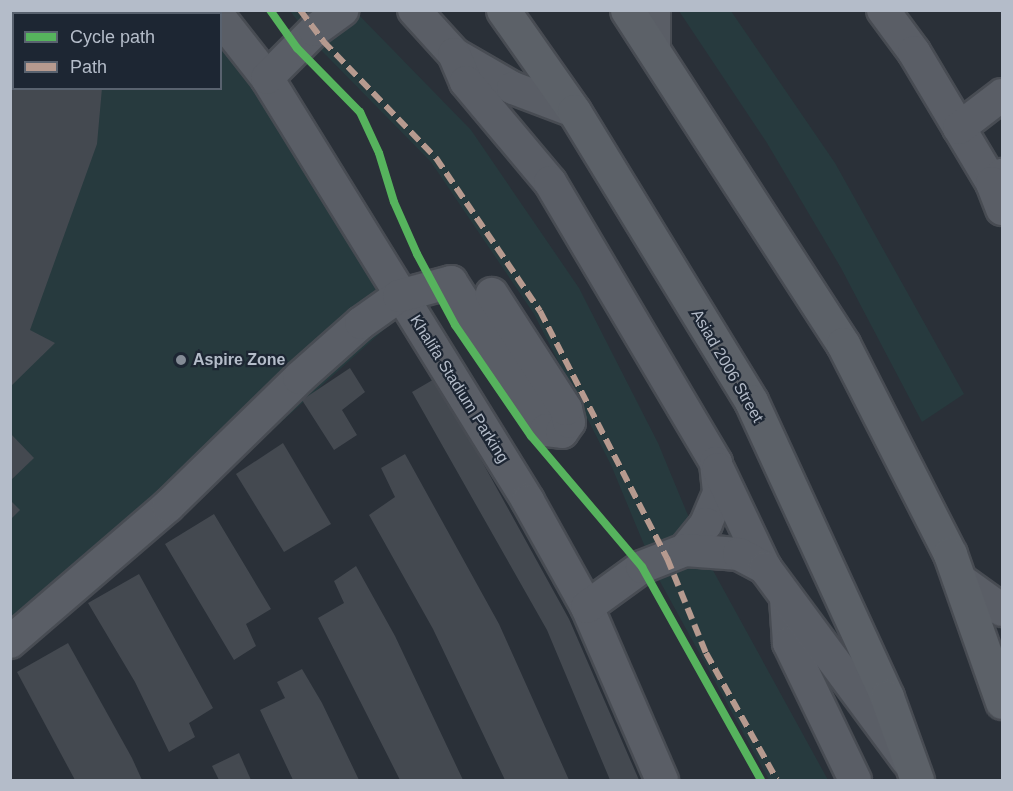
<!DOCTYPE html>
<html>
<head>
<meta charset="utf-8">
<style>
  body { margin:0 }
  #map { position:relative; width:1013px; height:791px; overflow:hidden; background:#2a3038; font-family:Helvetica,sans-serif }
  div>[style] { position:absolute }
  .green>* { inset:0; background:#273a3e }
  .building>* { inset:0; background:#444950 }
  .roads { filter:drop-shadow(2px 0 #484c53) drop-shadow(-2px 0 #484c53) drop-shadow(0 2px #484c53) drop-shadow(0 -2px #484c53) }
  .minor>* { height:32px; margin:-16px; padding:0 16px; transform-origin:16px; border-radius:16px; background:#5a5e66 }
  .major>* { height:33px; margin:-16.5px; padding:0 16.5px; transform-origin:16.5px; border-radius:16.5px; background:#5c6168 }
  .quiet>* { height:6px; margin-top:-3px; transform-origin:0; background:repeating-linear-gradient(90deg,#b69a8f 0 12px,transparent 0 18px) }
  .cycleway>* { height:8px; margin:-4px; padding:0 4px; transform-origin:4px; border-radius:4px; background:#56b35d }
  .dots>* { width:16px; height:16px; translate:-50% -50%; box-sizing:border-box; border:3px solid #1d2633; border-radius:50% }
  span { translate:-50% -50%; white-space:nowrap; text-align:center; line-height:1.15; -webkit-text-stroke:4.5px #1d2633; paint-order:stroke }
  .poi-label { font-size:16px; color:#b4bcc9; font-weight:700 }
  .left { translate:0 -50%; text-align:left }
  .street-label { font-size:16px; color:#b4bcc9 }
  .frame { position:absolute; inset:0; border:12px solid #b4bcc9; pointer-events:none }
  .legend { position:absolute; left:12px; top:12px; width:210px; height:78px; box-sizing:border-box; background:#1d2633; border:2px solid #59626f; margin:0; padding:8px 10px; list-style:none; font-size:18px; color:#b4bcc9 }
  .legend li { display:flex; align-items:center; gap:12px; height:30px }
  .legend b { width:30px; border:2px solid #59626f }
</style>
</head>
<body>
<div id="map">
  <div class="green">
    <i style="clip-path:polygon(11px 11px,215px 11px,217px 13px,14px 14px,14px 88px,220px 88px,221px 18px,399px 296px,389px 325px,199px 496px,11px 651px)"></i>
    <i style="clip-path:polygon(290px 11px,355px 11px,471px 130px,579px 288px,658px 443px,704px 554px,828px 780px,769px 780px,657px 576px,611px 465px,534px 314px,431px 162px,318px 47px)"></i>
    <i style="clip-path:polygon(679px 11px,731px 11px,835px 163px,964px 394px,922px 422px,841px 268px,767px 143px)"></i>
  </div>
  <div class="building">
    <i style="clip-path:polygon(10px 10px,118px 14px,14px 14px,14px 88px,102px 88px,97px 144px,30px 330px,55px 343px,10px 387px)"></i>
    <i style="clip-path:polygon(350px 368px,365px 392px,342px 410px,357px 435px,334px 450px,302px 400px)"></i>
    <i style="clip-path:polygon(436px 378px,569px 619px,639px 780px,610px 780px,547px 630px,412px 392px)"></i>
    <i style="clip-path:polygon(10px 433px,34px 458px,10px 481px)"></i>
    <i style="clip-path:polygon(283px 443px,331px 524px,284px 552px,236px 474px)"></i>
    <i style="clip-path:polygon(405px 454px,499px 624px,569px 780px,505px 780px,433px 629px,369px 515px,395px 497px,381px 468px)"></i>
    <i style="clip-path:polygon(10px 500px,20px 510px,10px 520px)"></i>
    <i style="clip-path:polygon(214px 514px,271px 609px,246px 624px,256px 646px,234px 660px,165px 544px)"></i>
    <i style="clip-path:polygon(356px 566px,395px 636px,463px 780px,400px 780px,318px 618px,344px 603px,334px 581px)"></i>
    <i style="clip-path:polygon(139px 574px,213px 708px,189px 723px,195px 737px,169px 752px,135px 682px,88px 603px)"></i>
    <i style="clip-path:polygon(68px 643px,132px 758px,142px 780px,75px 780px,61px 754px,17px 672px)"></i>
    <i style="clip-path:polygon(302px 669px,322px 703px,359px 780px,293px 780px,260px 710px,285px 698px,277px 682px)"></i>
    <i style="clip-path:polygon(239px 753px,251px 780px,219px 780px,212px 766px)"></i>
  </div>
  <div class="roads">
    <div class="minor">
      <i style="left:414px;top:10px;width:59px;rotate:47.7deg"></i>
      <i style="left:454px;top:54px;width:68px;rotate:30deg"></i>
      <i style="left:513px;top:88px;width:65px;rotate:20.7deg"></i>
      <i style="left:654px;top:10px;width:38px;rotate:90deg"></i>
      <i style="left:883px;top:10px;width:52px;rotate:53.6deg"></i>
      <i style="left:914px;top:52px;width:152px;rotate:59.2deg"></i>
      <i style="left:992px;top:183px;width:13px;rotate:-39deg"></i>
      <i style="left:220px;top:18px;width:76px;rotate:51.9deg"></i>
      <i style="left:267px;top:78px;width:497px;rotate:58.3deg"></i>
      <i style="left:528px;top:501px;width:121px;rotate:60.9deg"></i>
      <i style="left:587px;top:607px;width:189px;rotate:66.6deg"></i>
      <i style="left:454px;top:54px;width:30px;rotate:67deg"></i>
      <i style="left:466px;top:82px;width:131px;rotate:50deg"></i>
      <i style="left:550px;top:182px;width:326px;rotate:59.4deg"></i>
      <i style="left:716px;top:463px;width:30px;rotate:84deg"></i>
      <i style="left:719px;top:493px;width:34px;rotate:113deg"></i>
      <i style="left:706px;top:524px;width:33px;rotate:129deg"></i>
      <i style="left:267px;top:78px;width:68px;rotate:-45deg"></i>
      <i style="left:315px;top:30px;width:34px;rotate:-36deg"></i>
      <i style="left:959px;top:128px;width:54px;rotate:-37.5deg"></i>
      <i style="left:992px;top:183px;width:28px;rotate:69deg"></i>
      <i style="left:718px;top:469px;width:110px;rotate:64.6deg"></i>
      <i style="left:959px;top:579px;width:53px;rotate:35.8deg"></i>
      <i style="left:786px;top:599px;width:44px;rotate:86.1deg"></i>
      <i style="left:789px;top:643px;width:152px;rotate:64.3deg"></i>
      <i style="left:587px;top:607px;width:68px;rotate:-36deg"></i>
      <i style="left:642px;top:567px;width:46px;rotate:-21.6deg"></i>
      <i style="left:685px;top:550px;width:54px;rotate:4.2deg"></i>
      <i style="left:739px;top:554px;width:30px;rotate:28deg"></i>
      <i style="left:765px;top:568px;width:239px;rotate:53.5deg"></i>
      <i style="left:10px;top:642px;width:208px;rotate:-40.7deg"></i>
      <i style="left:168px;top:506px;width:183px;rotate:-44.3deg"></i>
      <i style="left:299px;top:378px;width:83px;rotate:-41.6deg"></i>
      <i style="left:361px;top:323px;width:47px;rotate:-35.4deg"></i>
      <i style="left:399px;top:296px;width:54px;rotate:-15.1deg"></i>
      <i style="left:451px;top:282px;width:176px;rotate:57.3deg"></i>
      <i style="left:546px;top:430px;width:16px;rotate:7deg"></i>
      <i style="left:562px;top:432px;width:12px;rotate:-55deg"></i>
      <i style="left:569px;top:422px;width:13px;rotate:-103deg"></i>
      <i style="left:566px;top:409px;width:137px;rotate:-122.8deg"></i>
    </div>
    <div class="major">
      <i style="left:503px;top:10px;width:123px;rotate:54.9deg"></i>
      <i style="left:574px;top:111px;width:340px;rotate:58.6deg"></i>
      <i style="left:751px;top:401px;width:326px;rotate:65.3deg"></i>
      <i style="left:887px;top:697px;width:88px;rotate:70.1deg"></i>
      <i style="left:627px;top:10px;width:398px;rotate:57.1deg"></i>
      <i style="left:843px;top:344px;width:236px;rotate:63deg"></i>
      <i style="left:950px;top:554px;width:157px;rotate:70.6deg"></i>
    </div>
  </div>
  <div class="quiet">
    <i style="left:300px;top:10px;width:39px;rotate:53deg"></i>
    <i style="left:323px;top:41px;width:163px;rotate:46deg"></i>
    <i style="left:436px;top:158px;width:185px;rotate:55.8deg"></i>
    <i style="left:540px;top:311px;width:278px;rotate:62.8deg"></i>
    <i style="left:667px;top:558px;width:103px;rotate:67.7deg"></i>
    <i style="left:706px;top:653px;width:145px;rotate:60.8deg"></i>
  </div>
  <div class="cycleway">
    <i style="left:270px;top:10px;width:47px;rotate:54.6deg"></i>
    <i style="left:297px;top:48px;width:90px;rotate:45.5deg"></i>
    <i style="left:360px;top:112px;width:45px;rotate:65.1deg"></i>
    <i style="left:379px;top:153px;width:51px;rotate:73deg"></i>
    <i style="left:394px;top:202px;width:57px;rotate:66.1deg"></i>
    <i style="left:417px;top:254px;width:81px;rotate:61.8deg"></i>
    <i style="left:455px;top:325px;width:135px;rotate:55.6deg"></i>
    <i style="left:531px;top:436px;width:172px;rotate:49.7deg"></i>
    <i style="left:642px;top:567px;width:244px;rotate:60.8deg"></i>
  </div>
  <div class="dots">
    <i style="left:181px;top:360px;background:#848b96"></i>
  </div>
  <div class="poi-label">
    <span class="left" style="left:193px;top:360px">Aspire Zone</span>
  </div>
  <div class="street-label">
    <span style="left:727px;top:366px;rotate:60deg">Asiad 2006 Street</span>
    <span style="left:459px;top:389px;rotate:58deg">Khalifa Stadium Parking</span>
  </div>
  <div class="frame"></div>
  <ul class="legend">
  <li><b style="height:8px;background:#56b35d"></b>Cycle path</li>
  <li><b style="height:8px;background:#b69a8f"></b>Path</li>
  </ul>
</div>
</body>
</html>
